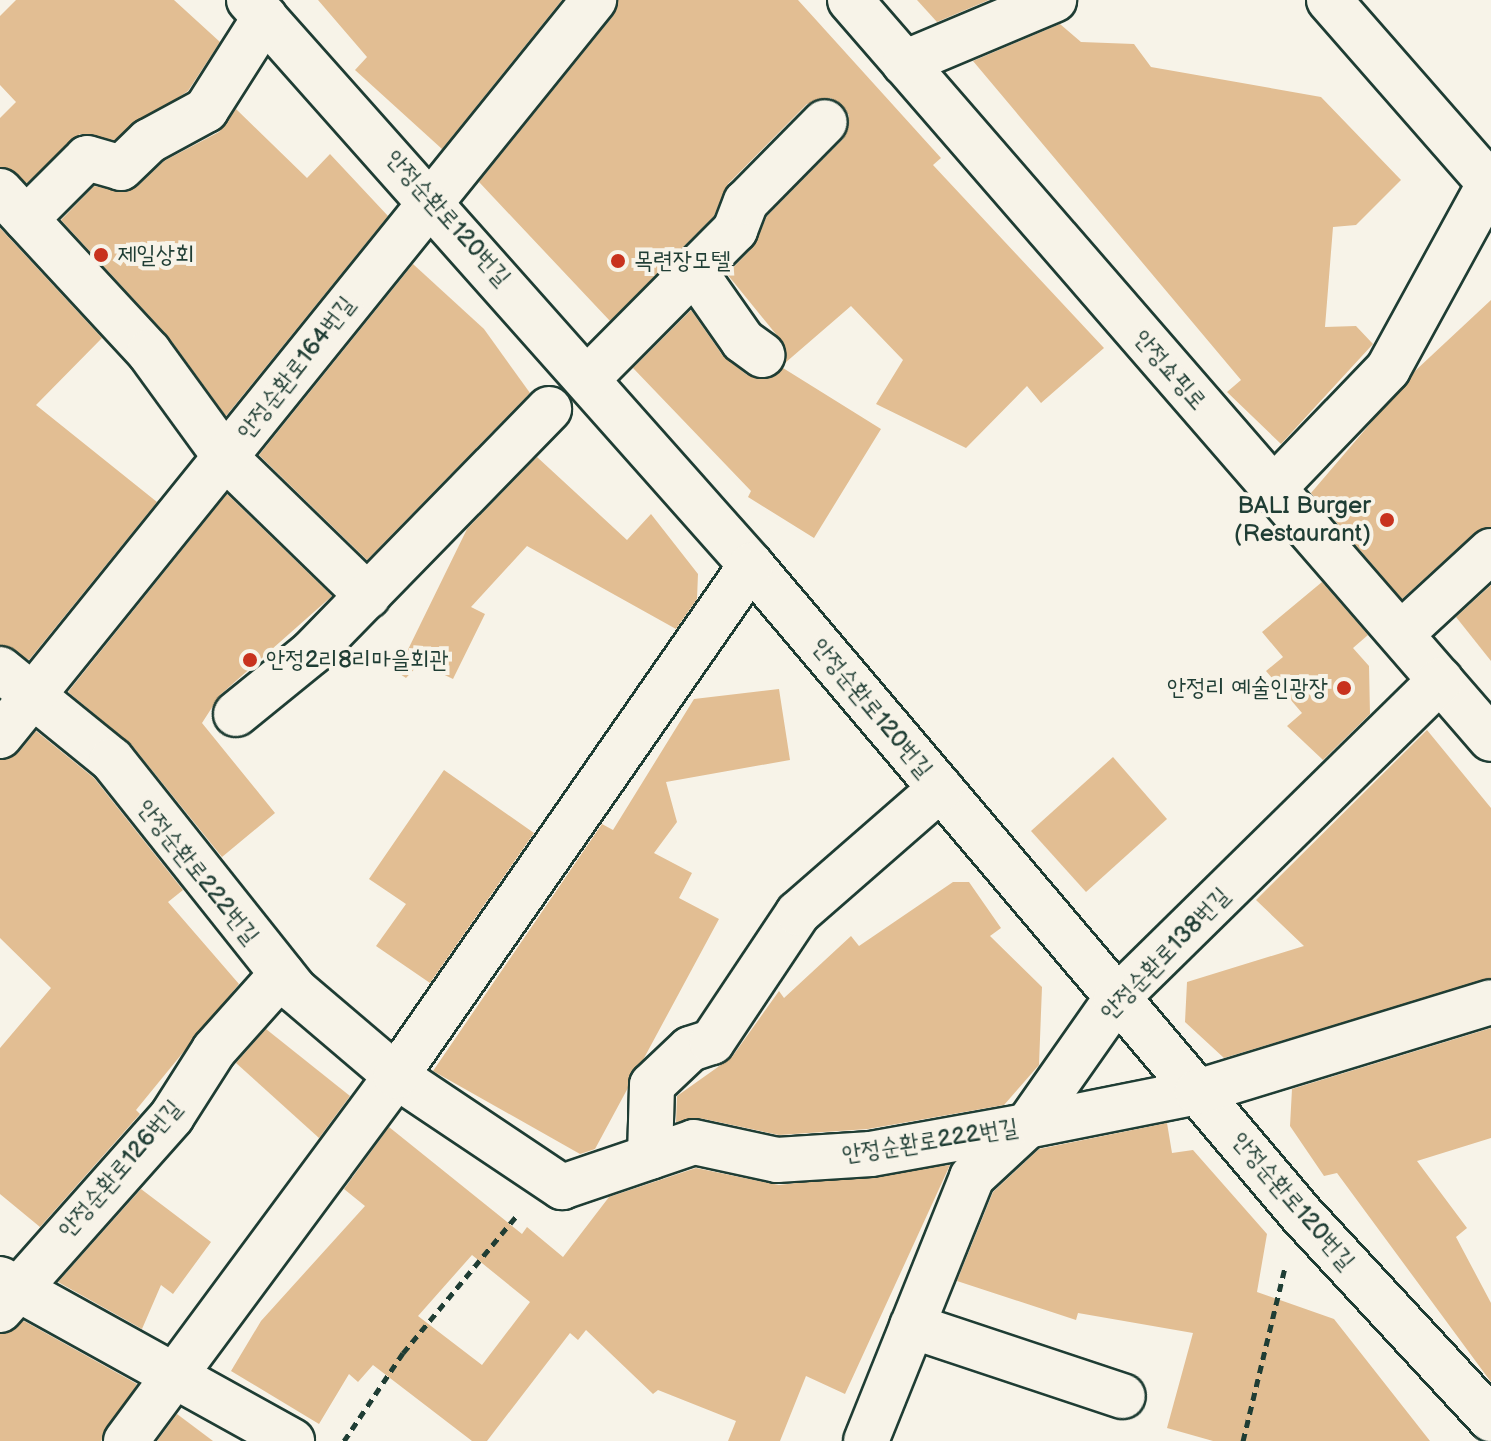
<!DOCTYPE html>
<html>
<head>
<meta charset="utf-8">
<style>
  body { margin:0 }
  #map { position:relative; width:1491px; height:1441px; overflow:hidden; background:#f7f3e8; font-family:"Balsamiq Sans","Poor Story",sans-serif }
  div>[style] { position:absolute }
  .building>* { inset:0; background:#e2be93 }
  .path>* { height:5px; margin-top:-2.5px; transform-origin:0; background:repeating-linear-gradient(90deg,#1f3d34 0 8px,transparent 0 14px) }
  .roads { filter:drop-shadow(2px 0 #1f3d34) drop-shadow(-2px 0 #1f3d34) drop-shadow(0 2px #1f3d34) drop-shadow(0 -2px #1f3d34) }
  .minor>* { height:44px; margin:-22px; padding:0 22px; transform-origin:22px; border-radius:22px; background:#f7f3e8 }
  .dots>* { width:22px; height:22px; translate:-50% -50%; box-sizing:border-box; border:4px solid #f7f3e8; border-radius:50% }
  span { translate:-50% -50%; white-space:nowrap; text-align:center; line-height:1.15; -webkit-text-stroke:8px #f7f3e8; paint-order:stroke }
  .street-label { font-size:24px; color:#1f3d34 }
  .poi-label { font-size:24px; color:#1f3d34 }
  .left { translate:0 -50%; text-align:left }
  .right { translate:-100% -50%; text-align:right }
</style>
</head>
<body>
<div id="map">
  <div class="building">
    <i style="clip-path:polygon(16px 0,174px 0,220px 42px,188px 91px,114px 140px,80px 134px,27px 183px,0 167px,0 118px,16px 102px,0 85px,0 16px)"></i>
    <i style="clip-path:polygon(318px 0,562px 0,442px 149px,355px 70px,367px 57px)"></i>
    <i style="clip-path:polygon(618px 0,798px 0,941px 158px,933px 165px,1104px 348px,1041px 403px,1027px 386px,966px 448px,876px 404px,903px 360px,851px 306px,785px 363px,784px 344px,727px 274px,753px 247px,767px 216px,843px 139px,849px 115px,831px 98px,807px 104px,728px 184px,714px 216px,610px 321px,479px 182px,613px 16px)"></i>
    <i style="clip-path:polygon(917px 0,989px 0,937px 22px)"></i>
    <i style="clip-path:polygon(1060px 24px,1081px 42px,1134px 44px,1151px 67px,1321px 97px,1401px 180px,1356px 225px,1333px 227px,1325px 327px,1356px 326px,1373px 344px,1281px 444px,1227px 392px,1241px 380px,973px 61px)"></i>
    <i style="clip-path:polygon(236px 109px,307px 178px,330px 154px,388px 216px,226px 416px,167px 335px,61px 220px,94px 186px,126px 192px,138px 186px,164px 161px,219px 132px)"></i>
    <i style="clip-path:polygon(0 228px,102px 338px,36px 405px,157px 502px,29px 660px,0 645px)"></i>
    <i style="clip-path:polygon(413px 264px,484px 329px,530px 393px,367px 560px,259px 455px)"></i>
    <i style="clip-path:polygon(1491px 300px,1491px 527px,1474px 533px,1402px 599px,1311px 493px,1416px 370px)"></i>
    <i style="clip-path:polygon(691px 310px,723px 356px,747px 375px,771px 378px,783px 368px,881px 429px,814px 538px,748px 497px,751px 491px,633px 368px)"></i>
    <i style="clip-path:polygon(537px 457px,627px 540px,651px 514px,698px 574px,697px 599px,676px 629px,527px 546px,471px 607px,485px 614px,453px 679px,420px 663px,406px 678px,397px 672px,467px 529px)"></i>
    <i style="clip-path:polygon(227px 494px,332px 596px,220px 695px,202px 723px,275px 813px,222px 857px,131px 744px,68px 692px)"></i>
    <i style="clip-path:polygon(1322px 582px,1368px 635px,1353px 648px,1369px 666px,1370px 714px,1323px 760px,1287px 726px,1302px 713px,1266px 671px,1283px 657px,1262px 632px)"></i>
    <i style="clip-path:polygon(1491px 585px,1491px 661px,1456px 617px)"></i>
    <i style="clip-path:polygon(779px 689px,790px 760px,666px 782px,677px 822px,654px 853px,692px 873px,679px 898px,719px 919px,595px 1149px,580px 1154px,433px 1071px,602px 824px,613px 830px,694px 699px)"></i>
    <i style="clip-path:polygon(1427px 730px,1491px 808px,1491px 978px,1224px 1058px,1185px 1022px,1187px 982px,1304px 946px,1256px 900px)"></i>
    <i style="clip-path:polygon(36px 731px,94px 778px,183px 890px,168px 902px,239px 984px,136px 1110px,140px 1114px,40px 1227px,0 1194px,0 1048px,51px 988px,0 938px,0 760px,19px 752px)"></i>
    <i style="clip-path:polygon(1113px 757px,1167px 819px,1086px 892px,1031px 831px)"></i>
    <i style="clip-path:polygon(444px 770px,534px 833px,430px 983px,376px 946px,406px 904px,369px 879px)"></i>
    <i style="clip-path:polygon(953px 882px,969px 882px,1001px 928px,990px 936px,1042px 987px,1039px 1065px,1004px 1105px,868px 1129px,779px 1135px,699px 1118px,676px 1122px,677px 1096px,732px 1057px,779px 991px,784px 998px,851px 936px,859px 946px)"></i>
    <i style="clip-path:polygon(1491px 1028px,1491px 1138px,1417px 1161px,1467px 1228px,1456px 1237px,1491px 1303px,1491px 1382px,1337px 1173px,1324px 1176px,1290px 1126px,1292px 1089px)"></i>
    <i style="clip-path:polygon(266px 1029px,350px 1096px,319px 1138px,236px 1063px)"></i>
    <i style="clip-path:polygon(1167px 1123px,1172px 1153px,1193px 1150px,1267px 1234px,1257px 1292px,1334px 1319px,1430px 1441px,1213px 1441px,1167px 1428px,1193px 1333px,1078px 1313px,1076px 1320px,957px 1281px,993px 1192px,1039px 1149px)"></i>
    <i style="clip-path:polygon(evenodd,389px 1127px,522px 1234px,527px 1227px,563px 1257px,609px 1197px,696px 1168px,779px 1185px,950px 1165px,845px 1394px,806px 1376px,780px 1441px,728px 1441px,736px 1421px,658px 1390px,653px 1394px,586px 1330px,578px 1340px,570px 1333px,487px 1441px,472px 1441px,373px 1365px,358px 1382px,349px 1374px,319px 1424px,231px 1371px,261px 1321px,365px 1206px,344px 1189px,389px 1127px,472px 1255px,530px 1302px,482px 1365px,418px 1316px,472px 1255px)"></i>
    <i style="clip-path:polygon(141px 1189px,211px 1242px,173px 1294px,161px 1285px,142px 1329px,58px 1282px)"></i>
    <i style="clip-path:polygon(24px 1321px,137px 1384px,101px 1441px,0 1441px,0 1334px)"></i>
    <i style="clip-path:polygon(177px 1414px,213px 1441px,157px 1441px)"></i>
  </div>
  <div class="path">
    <i style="left:344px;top:1441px;width:106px;rotate:-56.2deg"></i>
    <i style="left:403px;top:1353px;width:180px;rotate:-50.4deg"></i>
    <i style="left:1243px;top:1441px;width:179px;rotate:-76.4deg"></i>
  </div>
  <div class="roads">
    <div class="minor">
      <i style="left:249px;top:0;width:756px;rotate:48.38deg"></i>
      <i style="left:751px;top:565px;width:851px;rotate:49.72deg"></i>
      <i style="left:1301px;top:1214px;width:280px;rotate:47.2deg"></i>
      <i style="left:850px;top:0;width:978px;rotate:49.06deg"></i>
      <i style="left:1329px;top:0;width:246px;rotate:48.8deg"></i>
      <i style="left:904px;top:63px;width:163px;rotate:-22.8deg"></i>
      <i style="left:0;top:191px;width:219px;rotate:47.2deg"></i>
      <i style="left:149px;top:352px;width:131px;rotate:54deg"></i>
      <i style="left:226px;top:458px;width:198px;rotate:44.2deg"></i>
      <i style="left:26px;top:219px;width:86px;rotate:-45deg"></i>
      <i style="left:87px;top:158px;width:35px;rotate:16deg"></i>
      <i style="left:121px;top:168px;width:39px;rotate:-44deg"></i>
      <i style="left:149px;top:141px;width:65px;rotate:-28.5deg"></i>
      <i style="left:206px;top:110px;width:110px;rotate:-57.6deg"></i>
      <i style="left:694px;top:271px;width:85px;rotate:55deg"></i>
      <i style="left:743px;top:341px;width:24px;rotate:36deg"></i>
      <i style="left:588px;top:378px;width:209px;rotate:-45.2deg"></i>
      <i style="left:735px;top:230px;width:30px;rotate:-69deg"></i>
      <i style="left:746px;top:202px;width:112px;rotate:-45.4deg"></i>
      <i style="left:1273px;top:489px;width:166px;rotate:-46.2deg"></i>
      <i style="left:1388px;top:369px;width:214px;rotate:-61.3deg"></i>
      <i style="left:1402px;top:633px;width:121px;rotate:-42.7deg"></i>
      <i style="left:0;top:669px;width:144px;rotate:39.1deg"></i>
      <i style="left:112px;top:760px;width:294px;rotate:51.5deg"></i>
      <i style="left:295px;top:990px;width:133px;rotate:40.4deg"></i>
      <i style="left:396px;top:1076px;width:200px;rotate:33.8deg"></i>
      <i style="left:562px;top:1187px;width:139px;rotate:-18.8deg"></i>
      <i style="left:694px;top:1142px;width:85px;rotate:12.2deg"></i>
      <i style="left:777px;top:1160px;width:94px;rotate:-3.7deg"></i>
      <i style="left:871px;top:1154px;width:158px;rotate:-10.2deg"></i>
      <i style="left:1027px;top:1126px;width:173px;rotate:-11.3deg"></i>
      <i style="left:1197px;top:1092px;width:307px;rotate:-17deg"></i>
      <i style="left:236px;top:714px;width:97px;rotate:-39.1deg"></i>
      <i style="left:311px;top:653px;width:341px;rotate:-45.7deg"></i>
      <i style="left:0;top:736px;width:946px;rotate:-51.09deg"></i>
      <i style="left:650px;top:1157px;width:72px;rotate:-88.4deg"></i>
      <i style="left:652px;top:1085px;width:52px;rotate:-43.5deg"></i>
      <i style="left:690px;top:1049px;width:23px;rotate:-18deg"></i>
      <i style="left:712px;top:1042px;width:155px;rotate:-56.3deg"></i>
      <i style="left:798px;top:913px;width:189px;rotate:-41.1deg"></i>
      <i style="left:0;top:1279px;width:334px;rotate:29deg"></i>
      <i style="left:0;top:1310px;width:259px;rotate:-48.4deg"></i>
      <i style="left:172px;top:1116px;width:78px;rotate:-57.5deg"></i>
      <i style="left:214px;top:1050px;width:102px;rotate:-48.2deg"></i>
      <i style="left:912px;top:1326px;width:222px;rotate:18.4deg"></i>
      <i style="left:126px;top:1441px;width:454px;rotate:-53.5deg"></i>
      <i style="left:396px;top:1076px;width:622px;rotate:-55.21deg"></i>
      <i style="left:866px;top:1441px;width:284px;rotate:-68.1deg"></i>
      <i style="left:972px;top:1177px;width:75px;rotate:-42.8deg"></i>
      <i style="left:1027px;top:1126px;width:155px;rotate:-55deg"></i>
      <i style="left:1116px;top:999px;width:455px;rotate:-44.5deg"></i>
    </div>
  </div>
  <div class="dots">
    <i style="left:101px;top:255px;background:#c8321e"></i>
    <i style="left:618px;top:261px;background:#c8321e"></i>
    <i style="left:1387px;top:520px;background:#c8321e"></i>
    <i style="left:250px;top:660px;background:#c8321e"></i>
    <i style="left:1344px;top:688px;background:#c8321e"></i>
  </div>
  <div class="street-label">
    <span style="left:448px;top:218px;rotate:48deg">안정순환로120번길</span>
    <span style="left:296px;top:368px;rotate:-52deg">안정순환로164번길</span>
    <span style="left:1170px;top:370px;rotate:49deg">안정쇼핑로</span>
    <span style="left:872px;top:708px;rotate:50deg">안정순환로120번길</span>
    <span style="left:198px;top:872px;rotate:51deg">안정순환로222번길</span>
    <span style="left:1165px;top:954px;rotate:-46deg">안정순환로138번길</span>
    <span style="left:930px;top:1141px;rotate:-9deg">안정순환로222번길</span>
    <span style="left:120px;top:1169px;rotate:-49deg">안정순환로126번길</span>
    <span style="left:1293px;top:1201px;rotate:49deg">안정순환로120번길</span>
  </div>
  <div class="poi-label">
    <span class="left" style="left:117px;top:255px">제일상회</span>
    <span class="left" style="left:634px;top:261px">목련장모텔</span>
    <span class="right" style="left:1371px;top:520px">BALI Burger<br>(Restaurant)</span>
    <span class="left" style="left:266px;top:660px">안정2리8리마을회관</span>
    <span class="right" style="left:1328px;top:688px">안정리 예술인광장</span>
  </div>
</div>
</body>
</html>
